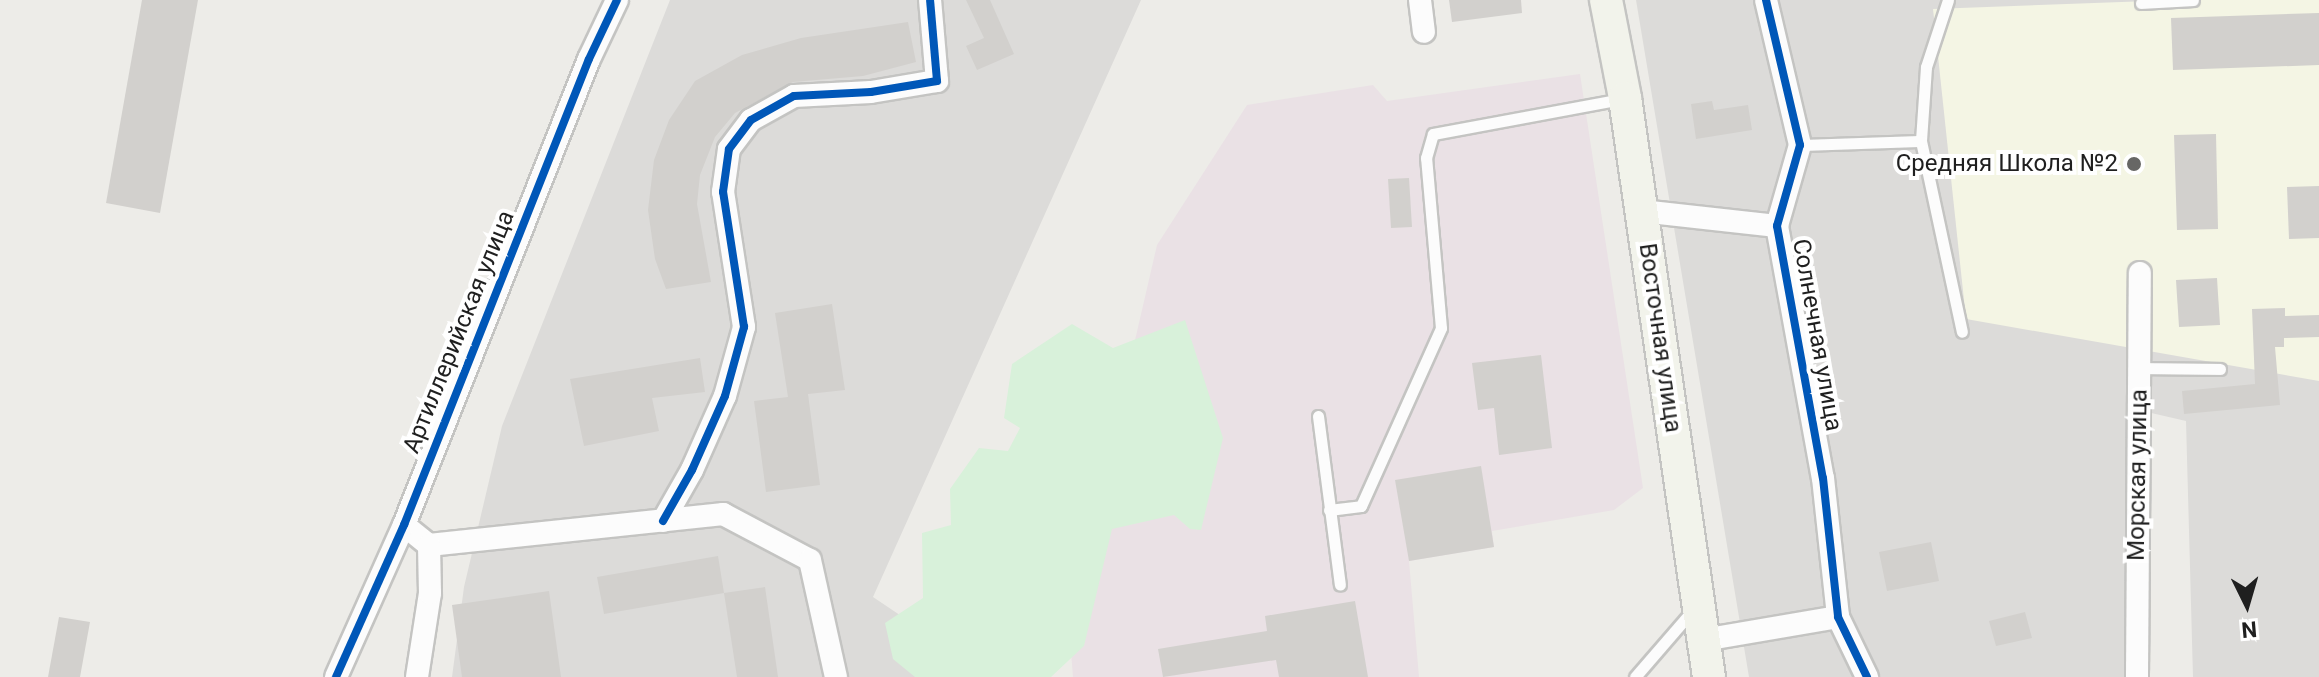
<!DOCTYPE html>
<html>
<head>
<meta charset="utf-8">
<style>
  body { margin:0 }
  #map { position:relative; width:2319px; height:677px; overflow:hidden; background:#edece8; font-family:Roboto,sans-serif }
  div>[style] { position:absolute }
  .residential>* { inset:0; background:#dcdbd9 }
  .industrial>* { inset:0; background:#eae1e5 }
  .education>* { inset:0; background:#f4f5e4 }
  .park>* { inset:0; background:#d8f1da }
  .building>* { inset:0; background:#d2d0cd }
  .roads { filter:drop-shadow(2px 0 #c4c4c2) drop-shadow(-2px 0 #c4c4c2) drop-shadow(0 2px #c4c4c2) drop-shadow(0 -2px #c4c4c2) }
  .lane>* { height:11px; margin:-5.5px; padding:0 5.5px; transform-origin:5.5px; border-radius:5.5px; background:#fcfcfc }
  .street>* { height:22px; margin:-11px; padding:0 11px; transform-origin:11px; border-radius:11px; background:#fcfcfc }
  .secondary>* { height:32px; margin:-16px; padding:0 16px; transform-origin:16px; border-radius:16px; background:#f2f3eb }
  .cycleway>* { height:8px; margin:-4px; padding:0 4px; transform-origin:4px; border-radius:4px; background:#0057b8 }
  .dots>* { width:22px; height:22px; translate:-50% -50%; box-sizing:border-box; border:4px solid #fff; border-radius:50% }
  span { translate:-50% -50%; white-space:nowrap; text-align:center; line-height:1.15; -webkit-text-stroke:8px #fff; paint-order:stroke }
  .poi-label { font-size:24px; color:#1f1f1f }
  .right { translate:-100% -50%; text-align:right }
  .street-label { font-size:24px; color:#1f1f1f }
  .north { position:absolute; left:2207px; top:565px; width:80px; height:80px; -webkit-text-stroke:6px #fff; paint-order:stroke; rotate:175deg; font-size:22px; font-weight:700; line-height:32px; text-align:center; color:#1f1f1f }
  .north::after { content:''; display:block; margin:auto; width:28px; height:36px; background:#1f1f1f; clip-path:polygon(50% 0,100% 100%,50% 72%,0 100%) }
</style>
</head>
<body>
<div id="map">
  <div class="residential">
    <i style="clip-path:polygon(670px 0,1141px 0,873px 597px,992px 677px,452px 677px,464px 587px,502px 426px)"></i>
    <i style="clip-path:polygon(1636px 0,2319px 0,2319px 677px,2193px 677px,2186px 421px,2134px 409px,2139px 677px,1749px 677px)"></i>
  </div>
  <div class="industrial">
    <i style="clip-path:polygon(1580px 74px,1643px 488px,1614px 510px,1492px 531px,1494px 547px,1409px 561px,1419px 677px,1073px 677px,1069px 626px,1157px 245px,1247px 105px,1373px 85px,1387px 101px)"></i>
  </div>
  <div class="education">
    <i style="clip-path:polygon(2177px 0,2319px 0,2319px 381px,1966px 319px,1933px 9px)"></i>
  </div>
  <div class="park">
    <i style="clip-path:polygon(1185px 320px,1223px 438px,1201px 530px,1190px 529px,1174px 515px,1112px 529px,1084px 646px,1051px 677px,915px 677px,893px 659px,885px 623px,923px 598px,922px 533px,951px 525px,950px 489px,979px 448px,1008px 451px,1020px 428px,1004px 418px,1012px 364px,1072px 324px,1113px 348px)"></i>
  </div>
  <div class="building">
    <i style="clip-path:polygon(142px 0,198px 0,160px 213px,106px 203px)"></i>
    <i style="clip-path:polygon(966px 0,990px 0,1014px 54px,977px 70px,966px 46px,984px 38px)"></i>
    <i style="clip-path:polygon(1449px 0,1521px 0,1522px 13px,1452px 22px)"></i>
    <i style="clip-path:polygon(2319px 13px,2319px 65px,2173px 70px,2171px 18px)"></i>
    <i style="clip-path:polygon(908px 22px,916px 62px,863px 76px,793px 82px,735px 113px,715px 137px,700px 175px,697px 204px,711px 282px,666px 289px,655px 259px,648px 210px,654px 160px,669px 120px,695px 81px,742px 55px,801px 38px)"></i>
    <i style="clip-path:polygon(1712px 101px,1714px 110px,1748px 105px,1752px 130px,1696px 139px,1691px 104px)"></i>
    <i style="clip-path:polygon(2216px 134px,2218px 229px,2177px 230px,2174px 135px)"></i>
    <i style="clip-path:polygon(1409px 178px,1412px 227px,1391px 228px,1388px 179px)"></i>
    <i style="clip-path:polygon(2319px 186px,2319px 238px,2289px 239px,2287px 187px)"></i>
    <i style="clip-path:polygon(2217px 278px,2220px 325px,2179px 327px,2176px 280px)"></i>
    <i style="clip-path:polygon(832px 304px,845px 390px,808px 394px,820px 485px,766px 492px,754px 401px,788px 397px,775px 313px)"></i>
    <i style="clip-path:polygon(2285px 308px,2285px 316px,2319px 315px,2319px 337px,2284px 338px,2284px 347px,2275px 347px,2280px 405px,2184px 414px,2182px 391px,2255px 384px,2252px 309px)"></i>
    <i style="clip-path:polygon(1541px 355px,1552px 448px,1499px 455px,1494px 408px,1478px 410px,1472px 363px)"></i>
    <i style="clip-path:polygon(700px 358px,705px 392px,652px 398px,659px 431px,584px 446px,570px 379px)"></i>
    <i style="clip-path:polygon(1481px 466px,1494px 547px,1409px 561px,1395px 480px)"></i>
    <i style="clip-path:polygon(1931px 542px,1939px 581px,1887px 591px,1879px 552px)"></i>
    <i style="clip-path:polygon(718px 556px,724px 593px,604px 614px,597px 577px)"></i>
    <i style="clip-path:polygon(765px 587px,778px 677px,737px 677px,724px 593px)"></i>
    <i style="clip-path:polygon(549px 591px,561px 677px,462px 677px,452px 605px)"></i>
    <i style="clip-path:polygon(1355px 601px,1368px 677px,1279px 677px,1276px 660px,1163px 677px,1158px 649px,1267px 631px,1265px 616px)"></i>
    <i style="clip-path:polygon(2025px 612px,2032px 638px,1996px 646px,1989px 621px)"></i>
    <i style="clip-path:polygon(59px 617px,90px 622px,80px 677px,48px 677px)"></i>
  </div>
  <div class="roads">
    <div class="lane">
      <i style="left:1948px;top:0;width:71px;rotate:108.2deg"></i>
      <i style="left:1926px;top:67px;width:74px;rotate:93.9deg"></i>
      <i style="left:1921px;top:141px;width:195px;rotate:77.9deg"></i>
      <i style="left:2141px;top:3px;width:52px;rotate:-3.3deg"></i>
      <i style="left:1800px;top:145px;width:121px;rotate:-1.9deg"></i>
      <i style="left:2140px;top:368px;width:80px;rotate:0.7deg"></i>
      <i style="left:1318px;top:416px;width:170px;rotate:82.6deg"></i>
      <i style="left:1329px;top:510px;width:32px;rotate:-7deg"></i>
      <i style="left:1361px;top:506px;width:195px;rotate:-65.8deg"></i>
      <i style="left:1441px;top:328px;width:171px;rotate:-95deg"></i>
      <i style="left:1426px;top:158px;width:25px;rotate:-74deg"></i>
      <i style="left:1433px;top:134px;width:191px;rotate:-10.5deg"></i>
      <i style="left:1635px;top:677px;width:87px;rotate:-49.2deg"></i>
    </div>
    <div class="street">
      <i style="left:1420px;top:0;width:32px;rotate:83deg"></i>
      <i style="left:1766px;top:0;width:149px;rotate:76.8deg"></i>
      <i style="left:1800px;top:145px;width:84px;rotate:105.9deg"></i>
      <i style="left:1777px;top:226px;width:256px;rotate:79.7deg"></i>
      <i style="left:1823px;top:478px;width:140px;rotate:83.8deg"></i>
      <i style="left:1838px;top:617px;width:67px;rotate:64.2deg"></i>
      <i style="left:1641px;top:211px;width:137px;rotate:6.3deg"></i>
      <i style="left:663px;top:521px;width:59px;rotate:-60.4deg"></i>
      <i style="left:692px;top:470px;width:81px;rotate:-66deg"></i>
      <i style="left:725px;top:396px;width:72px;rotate:-74.6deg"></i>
      <i style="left:744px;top:327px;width:137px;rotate:-98.8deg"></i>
      <i style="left:723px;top:192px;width:43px;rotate:-82.1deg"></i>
      <i style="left:729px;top:149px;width:36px;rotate:-53deg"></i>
      <i style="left:751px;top:120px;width:49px;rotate:-29.2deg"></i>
      <i style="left:794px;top:96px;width:77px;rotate:-3deg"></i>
      <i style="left:871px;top:92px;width:67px;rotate:-9.5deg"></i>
      <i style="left:937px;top:81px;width:81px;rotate:-94.9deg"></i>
      <i style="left:404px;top:525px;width:32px;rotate:39deg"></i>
      <i style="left:429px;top:545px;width:296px;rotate:-6deg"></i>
      <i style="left:723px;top:514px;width:98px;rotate:27.9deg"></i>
      <i style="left:810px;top:560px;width:120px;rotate:77.5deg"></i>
      <i style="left:1703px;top:640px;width:137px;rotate:-9.7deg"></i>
      <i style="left:336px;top:677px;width:167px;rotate:-65.9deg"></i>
      <i style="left:404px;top:525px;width:501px;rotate:-68.35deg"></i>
      <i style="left:589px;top:59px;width:65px;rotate:-64.6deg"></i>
      <i style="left:417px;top:677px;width:85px;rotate:-81.2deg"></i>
      <i style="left:430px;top:593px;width:48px;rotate:-91.2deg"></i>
      <i style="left:2137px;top:677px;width:404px;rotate:-89.6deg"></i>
    </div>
    <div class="secondary">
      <i style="left:1606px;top:0;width:100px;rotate:79deg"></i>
      <i style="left:1625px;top:98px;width:585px;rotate:81.75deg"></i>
    </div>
  </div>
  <div class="cycleway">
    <i style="left:1766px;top:0;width:149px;rotate:76.8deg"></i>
    <i style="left:1800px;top:145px;width:84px;rotate:105.9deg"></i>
    <i style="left:1777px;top:226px;width:256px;rotate:79.7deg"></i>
    <i style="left:1823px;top:478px;width:140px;rotate:83.8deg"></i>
    <i style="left:1838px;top:617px;width:67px;rotate:64.2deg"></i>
    <i style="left:663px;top:521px;width:59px;rotate:-60.4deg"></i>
    <i style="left:692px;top:470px;width:81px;rotate:-66deg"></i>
    <i style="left:725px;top:396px;width:72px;rotate:-74.6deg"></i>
    <i style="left:744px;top:327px;width:137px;rotate:-98.8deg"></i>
    <i style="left:723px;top:192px;width:43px;rotate:-82.1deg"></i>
    <i style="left:729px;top:149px;width:36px;rotate:-53deg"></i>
    <i style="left:751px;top:120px;width:49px;rotate:-29.2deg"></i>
    <i style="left:794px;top:96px;width:77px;rotate:-3deg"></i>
    <i style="left:871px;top:92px;width:67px;rotate:-9.5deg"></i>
    <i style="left:937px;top:81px;width:81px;rotate:-94.9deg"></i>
    <i style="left:336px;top:677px;width:167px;rotate:-65.9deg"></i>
    <i style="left:404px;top:525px;width:501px;rotate:-68.35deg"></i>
    <i style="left:589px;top:59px;width:65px;rotate:-64.6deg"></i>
  </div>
  <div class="dots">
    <i style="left:2134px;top:164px;background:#676765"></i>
  </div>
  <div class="poi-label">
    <span class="right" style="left:2118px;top:164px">Средняя Школа №2</span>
  </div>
  <div class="street-label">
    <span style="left:459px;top:332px;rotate:-68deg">Артиллерийская улица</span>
    <span style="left:1817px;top:335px;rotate:80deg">Солнечная улица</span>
    <span style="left:1660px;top:338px;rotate:82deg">Восточная улица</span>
    <span style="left:2138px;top:475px;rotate:-89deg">Морская улица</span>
  </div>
  <div class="north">N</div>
</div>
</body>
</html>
